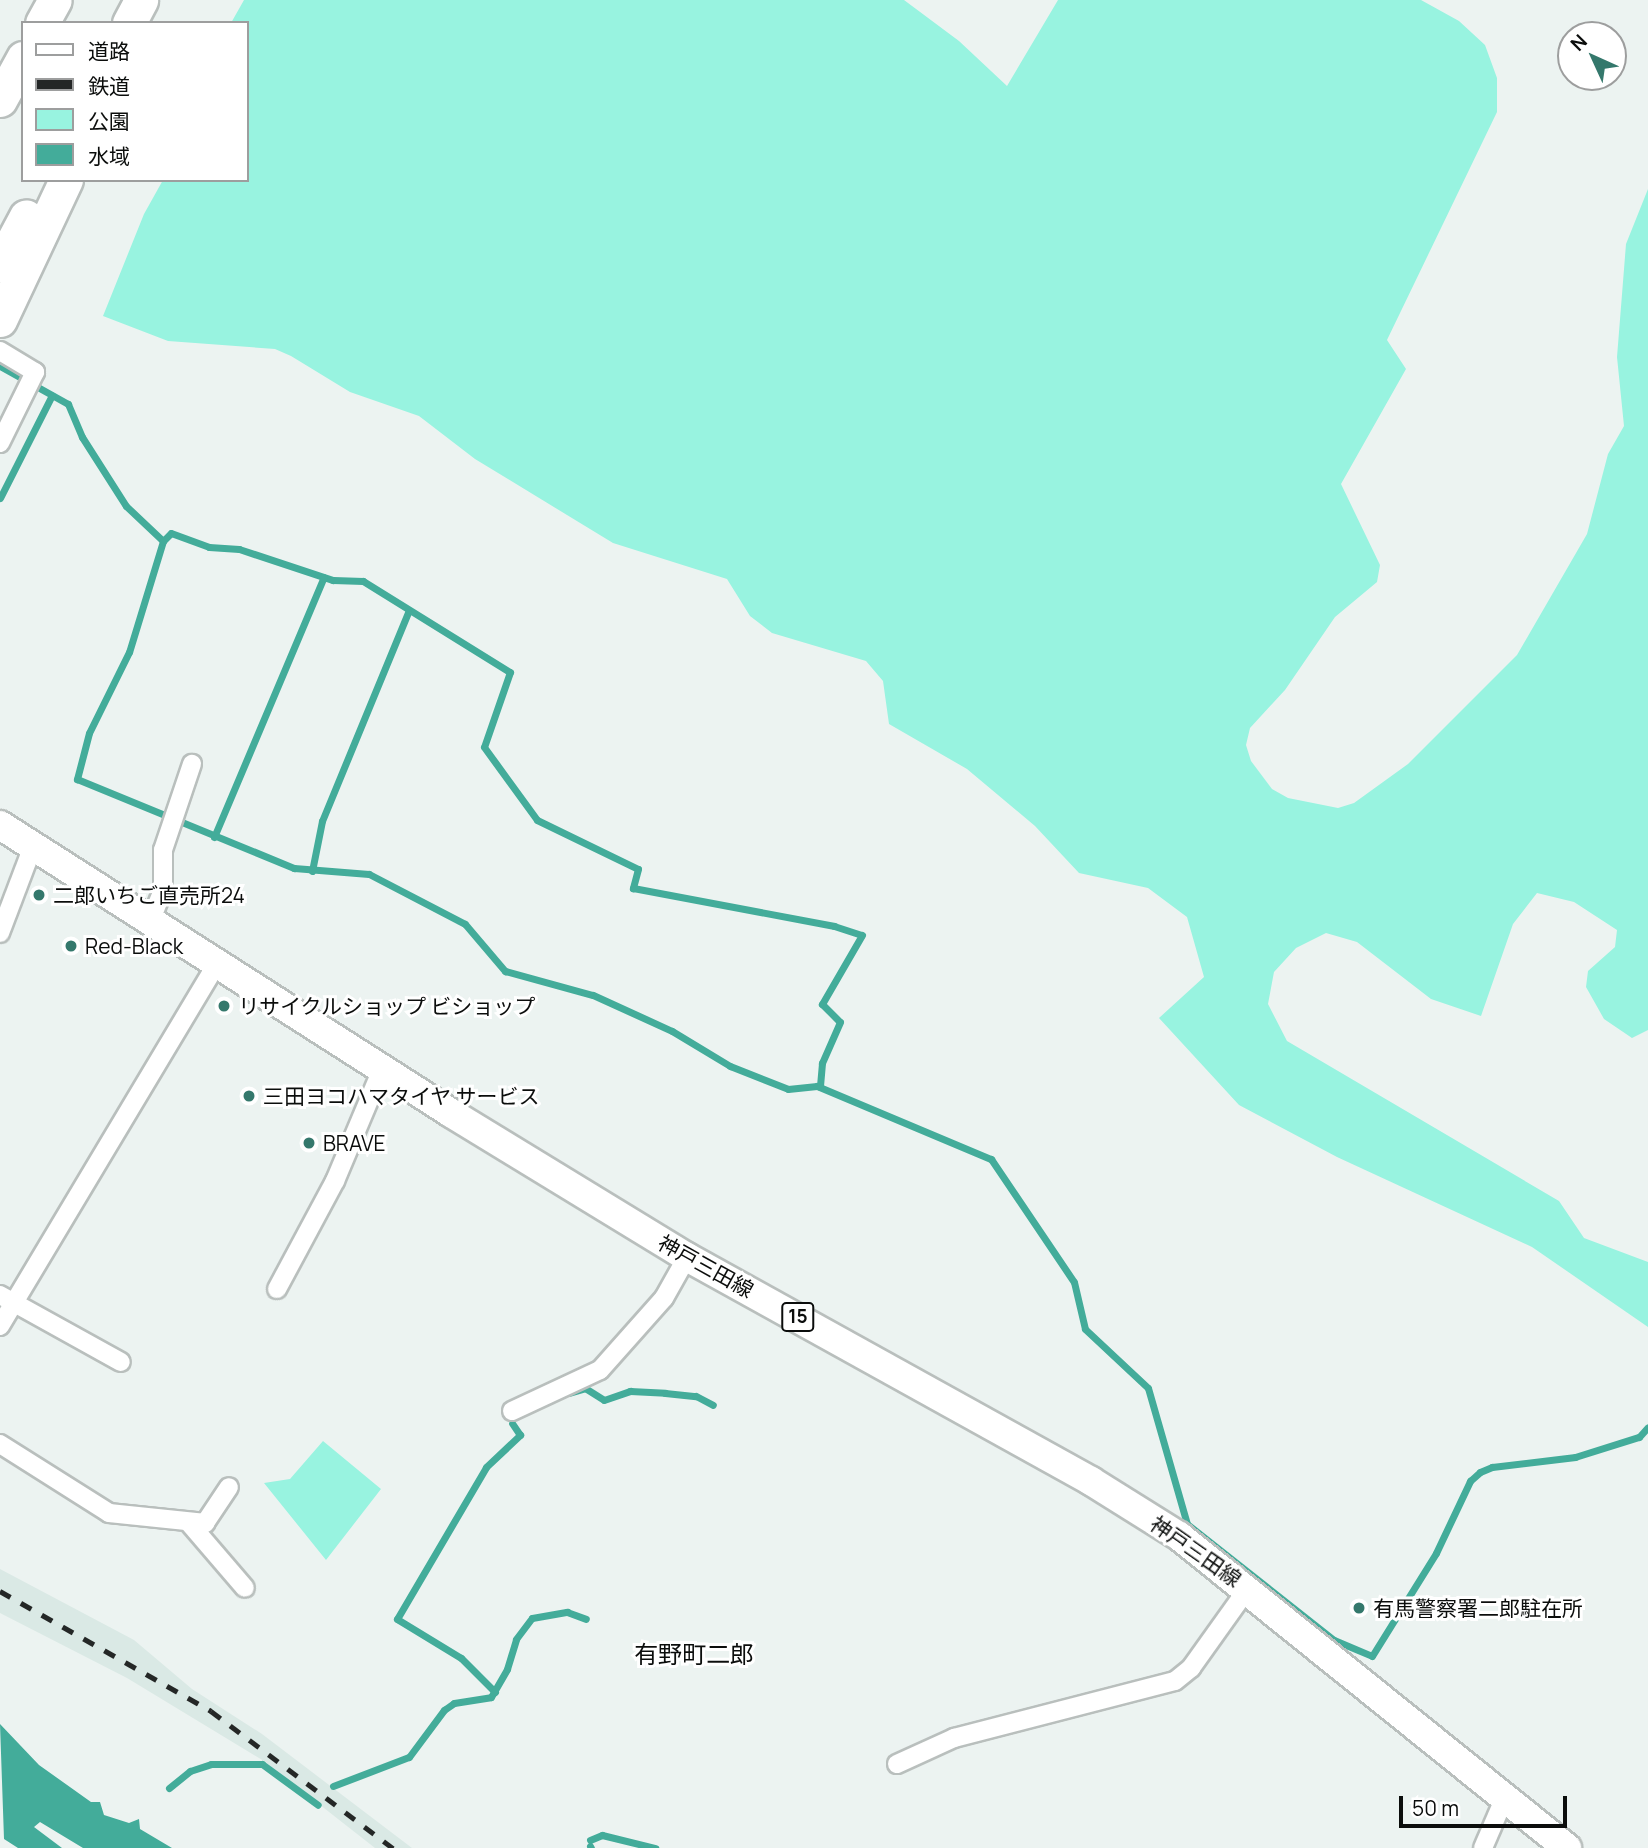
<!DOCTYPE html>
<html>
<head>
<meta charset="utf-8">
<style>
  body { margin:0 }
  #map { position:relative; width:1648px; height:1848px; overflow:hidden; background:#ecf3f1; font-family:Manrope,"Noto Sans JP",sans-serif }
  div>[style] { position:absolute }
  .built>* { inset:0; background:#dae9e5 }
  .green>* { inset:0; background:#98f3e0 }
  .water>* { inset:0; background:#43ac9a }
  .stream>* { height:7px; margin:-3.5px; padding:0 3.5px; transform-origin:3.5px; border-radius:3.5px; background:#43ac9a }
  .roads { filter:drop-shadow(2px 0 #b9bfbd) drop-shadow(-2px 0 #b9bfbd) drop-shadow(0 2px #b9bfbd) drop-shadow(0 -2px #b9bfbd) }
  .minor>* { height:18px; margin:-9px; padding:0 9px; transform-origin:9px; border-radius:9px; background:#fff }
  .primary>* { height:28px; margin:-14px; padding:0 14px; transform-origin:14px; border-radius:14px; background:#fff }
  .motorway>* { height:33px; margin:-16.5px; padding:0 16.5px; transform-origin:16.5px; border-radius:16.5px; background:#fff }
  .rail>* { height:5px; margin-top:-2.5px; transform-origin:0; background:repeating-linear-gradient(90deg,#242726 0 12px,transparent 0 24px) }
  .dots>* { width:19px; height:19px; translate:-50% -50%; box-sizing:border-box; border:4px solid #fff; border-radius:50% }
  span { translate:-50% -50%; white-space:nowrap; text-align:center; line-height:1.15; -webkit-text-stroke:6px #fff; paint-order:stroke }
  .shield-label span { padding:2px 5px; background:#fff; border:2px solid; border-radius:5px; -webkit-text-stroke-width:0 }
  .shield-label { font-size:19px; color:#0b0d0c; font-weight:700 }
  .poi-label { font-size:21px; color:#0b0d0c }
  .left { translate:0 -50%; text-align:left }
  .street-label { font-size:21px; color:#0b0d0c }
  .quarter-label { font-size:24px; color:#0b0d0c }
  .legend { position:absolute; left:21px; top:21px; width:228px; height:161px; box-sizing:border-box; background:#fff; border:2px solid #9d9e9e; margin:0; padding:9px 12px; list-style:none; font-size:21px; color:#0b0d0c }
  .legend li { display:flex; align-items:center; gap:14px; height:35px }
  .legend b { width:35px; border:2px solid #9d9e9e }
  .north { position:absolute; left:1557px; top:21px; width:70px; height:70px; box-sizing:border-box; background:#fff; border:2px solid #9d9e9e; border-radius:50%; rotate:315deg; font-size:19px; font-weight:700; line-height:28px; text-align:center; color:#0b0d0c }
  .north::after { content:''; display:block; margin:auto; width:24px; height:32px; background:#34786c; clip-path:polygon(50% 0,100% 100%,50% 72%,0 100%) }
  .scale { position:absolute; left:1399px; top:1796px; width:168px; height:32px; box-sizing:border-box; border:4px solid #0b0d0c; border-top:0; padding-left:9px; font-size:21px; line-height:24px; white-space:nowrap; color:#0b0d0c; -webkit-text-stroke:5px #fff; paint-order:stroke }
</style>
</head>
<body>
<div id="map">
  <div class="built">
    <i style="clip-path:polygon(0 1569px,134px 1640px,192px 1689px,262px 1734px,412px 1848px,375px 1848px,264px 1761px,127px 1678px,0 1613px)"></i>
  </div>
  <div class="green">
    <i style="clip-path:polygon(244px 0,904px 0,959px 41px,1007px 86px,1058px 0,1421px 0,1459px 21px,1485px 45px,1497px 78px,1497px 112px,1387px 340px,1406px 369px,1341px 484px,1380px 565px,1377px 582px,1335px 617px,1285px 690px,1250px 728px,1246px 745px,1251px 761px,1272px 789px,1288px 798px,1338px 808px,1354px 803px,1408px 764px,1517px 655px,1587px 534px,1608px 454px,1624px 426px,1617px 357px,1626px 244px,1648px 189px,1648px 1030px,1632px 1038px,1604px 1019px,1586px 987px,1588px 971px,1615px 947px,1617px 930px,1574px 902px,1537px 893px,1513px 924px,1481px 1016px,1431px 999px,1357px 942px,1326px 933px,1296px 948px,1274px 972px,1268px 1004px,1287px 1041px,1559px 1201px,1584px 1238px,1648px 1262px,1648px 1327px,1532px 1247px,1337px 1157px,1239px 1105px,1159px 1018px,1204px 977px,1187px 917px,1148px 888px,1079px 873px,1035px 826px,967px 769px,889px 724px,883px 681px,866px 661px,772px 633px,750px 616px,727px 579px,613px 543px,475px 459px,419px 416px,350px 392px,291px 356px,275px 349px,168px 341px,103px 316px,144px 214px,163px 180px,247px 180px,247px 23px,231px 23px)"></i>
    <i style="clip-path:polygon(323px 1441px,381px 1489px,326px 1560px,264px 1483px,290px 1479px)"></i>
  </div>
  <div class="water">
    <i style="clip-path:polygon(0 1724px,39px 1765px,91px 1802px,100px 1802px,104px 1815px,129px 1823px,139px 1819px,140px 1829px,172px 1848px,83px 1848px,40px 1822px,34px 1827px,62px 1848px,18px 1848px,4px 1839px)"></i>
  </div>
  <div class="stream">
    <i style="left:0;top:366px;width:78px;rotate:29.2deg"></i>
    <i style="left:68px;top:404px;width:36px;rotate:67deg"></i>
    <i style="left:82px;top:437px;width:82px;rotate:57.5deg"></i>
    <i style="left:126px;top:506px;width:51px;rotate:43.4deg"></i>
    <i style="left:163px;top:541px;width:116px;rotate:107deg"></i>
    <i style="left:129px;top:652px;width:90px;rotate:116.3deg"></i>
    <i style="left:89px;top:733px;width:48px;rotate:104.6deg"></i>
    <i style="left:77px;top:779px;width:235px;rotate:22.3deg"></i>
    <i style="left:294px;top:868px;width:75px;rotate:4.6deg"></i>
    <i style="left:369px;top:874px;width:108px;rotate:27.5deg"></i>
    <i style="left:465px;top:924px;width:62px;rotate:49.6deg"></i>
    <i style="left:505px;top:971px;width:91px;rotate:15.3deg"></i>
    <i style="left:593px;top:995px;width:87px;rotate:24.5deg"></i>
    <i style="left:672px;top:1031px;width:68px;rotate:31.1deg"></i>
    <i style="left:730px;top:1066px;width:62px;rotate:21.6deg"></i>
    <i style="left:788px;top:1089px;width:29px;rotate:-6deg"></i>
    <i style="left:817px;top:1086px;width:189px;rotate:22.8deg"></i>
    <i style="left:991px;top:1159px;width:148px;rotate:56deg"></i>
    <i style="left:1074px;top:1282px;width:48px;rotate:76.8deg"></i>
    <i style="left:1085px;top:1329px;width:86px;rotate:43.1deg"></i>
    <i style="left:1148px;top:1388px;width:141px;rotate:74deg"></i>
    <i style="left:1187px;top:1524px;width:187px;rotate:38.3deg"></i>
    <i style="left:1334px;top:1640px;width:41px;rotate:22.8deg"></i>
    <i style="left:1372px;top:1656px;width:121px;rotate:-58.1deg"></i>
    <i style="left:1436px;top:1553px;width:80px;rotate:-64.7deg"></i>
    <i style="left:1470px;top:1481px;width:13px;rotate:-42deg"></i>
    <i style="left:1480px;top:1472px;width:13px;rotate:-23deg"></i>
    <i style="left:1492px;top:1467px;width:84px;rotate:-6.9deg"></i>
    <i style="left:1575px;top:1457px;width:67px;rotate:-17.4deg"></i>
    <i style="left:1639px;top:1437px;width:13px;rotate:-48deg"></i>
    <i style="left:0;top:498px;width:115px;rotate:-63.2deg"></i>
    <i style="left:163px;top:541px;width:11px;rotate:-45deg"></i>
    <i style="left:171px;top:533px;width:40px;rotate:20.2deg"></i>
    <i style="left:209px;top:547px;width:30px;rotate:4deg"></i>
    <i style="left:239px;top:549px;width:99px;rotate:18.3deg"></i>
    <i style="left:333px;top:580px;width:30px;rotate:2deg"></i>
    <i style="left:363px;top:581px;width:173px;rotate:31.8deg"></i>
    <i style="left:510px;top:672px;width:79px;rotate:109.1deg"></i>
    <i style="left:484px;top:747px;width:90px;rotate:54deg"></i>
    <i style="left:537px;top:820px;width:112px;rotate:25.9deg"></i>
    <i style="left:638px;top:869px;width:20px;rotate:105deg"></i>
    <i style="left:633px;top:888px;width:205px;rotate:10.7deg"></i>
    <i style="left:834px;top:926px;width:29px;rotate:18deg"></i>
    <i style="left:862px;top:935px;width:80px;rotate:120.1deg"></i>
    <i style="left:822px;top:1004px;width:25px;rotate:45deg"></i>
    <i style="left:840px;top:1022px;width:45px;rotate:113.7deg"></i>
    <i style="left:822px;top:1063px;width:24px;rotate:95deg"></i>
    <i style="left:214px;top:837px;width:282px;rotate:-67.1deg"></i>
    <i style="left:312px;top:871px;width:51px;rotate:-78.7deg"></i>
    <i style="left:322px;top:821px;width:226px;rotate:-67.6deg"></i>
    <i style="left:569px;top:1393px;width:17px;rotate:-17deg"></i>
    <i style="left:585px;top:1388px;width:22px;rotate:32deg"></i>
    <i style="left:604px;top:1400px;width:28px;rotate:-19deg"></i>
    <i style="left:630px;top:1391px;width:35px;rotate:3deg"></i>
    <i style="left:665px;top:1393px;width:31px;rotate:6deg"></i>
    <i style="left:696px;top:1396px;width:19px;rotate:28deg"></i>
    <i style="left:495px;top:1692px;width:48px;rotate:-135deg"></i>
    <i style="left:461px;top:1658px;width:75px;rotate:-148.6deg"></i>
    <i style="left:397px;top:1619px;width:176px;rotate:-59.6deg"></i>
    <i style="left:486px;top:1467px;width:47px;rotate:-43.3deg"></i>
    <i style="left:520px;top:1435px;width:14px;rotate:-124deg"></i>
    <i style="left:333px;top:1786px;width:81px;rotate:-20.9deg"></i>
    <i style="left:409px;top:1757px;width:59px;rotate:-53.3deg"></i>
    <i style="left:444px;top:1710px;width:12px;rotate:-35deg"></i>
    <i style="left:454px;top:1703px;width:37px;rotate:-9deg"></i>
    <i style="left:491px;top:1697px;width:32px;rotate:-60deg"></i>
    <i style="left:507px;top:1669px;width:31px;rotate:-73deg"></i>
    <i style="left:516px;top:1639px;width:26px;rotate:-53deg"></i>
    <i style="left:532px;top:1618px;width:36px;rotate:-10deg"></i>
    <i style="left:567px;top:1612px;width:20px;rotate:20deg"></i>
    <i style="left:169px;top:1788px;width:27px;rotate:-39deg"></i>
    <i style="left:190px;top:1771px;width:22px;rotate:-18deg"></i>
    <i style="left:211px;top:1764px;width:51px"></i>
    <i style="left:262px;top:1764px;width:69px;rotate:36.2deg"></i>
    <i style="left:590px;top:1840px;width:13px;rotate:-23deg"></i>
    <i style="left:602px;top:1835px;width:55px;rotate:13.8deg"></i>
    <i style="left:590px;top:1846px;width:2px;rotate:63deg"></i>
  </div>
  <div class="roads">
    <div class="minor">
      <i style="left:0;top:351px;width:41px;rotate:31deg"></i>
      <i style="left:35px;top:372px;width:79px;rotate:116.2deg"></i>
      <i style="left:150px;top:922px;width:35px;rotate:-68deg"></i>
      <i style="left:163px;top:890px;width:40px;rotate:-90deg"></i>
      <i style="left:163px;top:850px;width:91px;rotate:-71.4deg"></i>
      <i style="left:0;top:933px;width:93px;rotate:-69.2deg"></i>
      <i style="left:277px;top:1289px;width:123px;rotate:-61.8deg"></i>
      <i style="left:335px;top:1181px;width:121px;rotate:-67.2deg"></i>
      <i style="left:0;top:1295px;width:138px;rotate:29deg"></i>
      <i style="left:0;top:1326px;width:422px;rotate:-59.1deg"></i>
      <i style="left:512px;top:1411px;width:97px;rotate:-25deg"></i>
      <i style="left:600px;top:1370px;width:96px;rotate:-48.4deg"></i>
      <i style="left:664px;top:1298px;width:47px;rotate:-60.7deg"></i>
      <i style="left:0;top:1444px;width:129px;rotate:32.3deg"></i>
      <i style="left:109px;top:1513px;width:97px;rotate:5.9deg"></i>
      <i style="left:205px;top:1523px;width:43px;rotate:-56.3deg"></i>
      <i style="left:190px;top:1524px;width:84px;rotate:49.3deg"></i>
      <i style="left:897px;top:1764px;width:63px;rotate:-24.5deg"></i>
      <i style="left:954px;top:1738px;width:228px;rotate:-14.5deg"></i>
      <i style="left:1175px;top:1681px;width:21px;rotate:-39deg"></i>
      <i style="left:1191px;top:1668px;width:98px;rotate:-54.5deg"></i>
      <i style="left:1483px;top:1848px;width:56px;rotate:-66.7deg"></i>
    </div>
    <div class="primary">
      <i style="left:0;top:825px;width:535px;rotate:32.56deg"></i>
      <i style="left:451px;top:1113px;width:276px;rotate:31.4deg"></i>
      <i style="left:687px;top:1257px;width:462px;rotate:29deg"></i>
      <i style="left:1091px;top:1481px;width:104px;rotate:32deg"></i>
      <i style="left:1179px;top:1536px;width:498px;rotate:38.8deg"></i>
    </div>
    <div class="motorway">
      <i style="left:42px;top:23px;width:26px;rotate:-61deg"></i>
      <i style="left:129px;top:23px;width:26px;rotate:-62deg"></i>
      <i style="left:0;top:100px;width:48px;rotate:-61.3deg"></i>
      <i style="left:0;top:265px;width:55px;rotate:-62deg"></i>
      <i style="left:0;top:320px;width:155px;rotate:-64.8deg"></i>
    </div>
  </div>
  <div class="rail">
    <i style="left:0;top:1591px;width:243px;rotate:29.6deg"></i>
    <i style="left:211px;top:1711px;width:228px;rotate:37deg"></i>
  </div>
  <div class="dots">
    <i style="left:39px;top:895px;background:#34786c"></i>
    <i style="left:71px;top:946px;background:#34786c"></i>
    <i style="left:224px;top:1006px;background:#34786c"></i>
    <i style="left:249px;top:1096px;background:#34786c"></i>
    <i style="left:309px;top:1143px;background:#34786c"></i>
    <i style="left:1359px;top:1608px;background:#34786c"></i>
  </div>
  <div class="shield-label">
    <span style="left:798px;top:1317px">15</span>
  </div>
  <div class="poi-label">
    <span class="left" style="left:53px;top:895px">二郎いちご直売所24</span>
    <span class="left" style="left:85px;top:946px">Red-Black</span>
    <span class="left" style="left:238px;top:1006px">リサイクルショップ ビショップ</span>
    <span class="left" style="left:263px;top:1096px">三田ヨコハマタイヤ サービス</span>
    <span class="left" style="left:323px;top:1143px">BRAVE</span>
    <span class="left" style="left:1373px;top:1608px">有馬警察署二郎駐在所</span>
  </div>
  <div class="street-label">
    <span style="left:706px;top:1266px;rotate:29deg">神戸三田線</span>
    <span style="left:1196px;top:1551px;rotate:35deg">神戸三田線</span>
  </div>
  <div class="quarter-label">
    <span style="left:694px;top:1654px">有野町二郎</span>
  </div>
  <ul class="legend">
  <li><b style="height:9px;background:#fff"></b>道路</li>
  <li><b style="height:9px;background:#242726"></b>鉄道</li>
  <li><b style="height:19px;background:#98f3e0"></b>公園</li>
  <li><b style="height:19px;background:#43ac9a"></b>水域</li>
  </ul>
  <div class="north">N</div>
  <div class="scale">50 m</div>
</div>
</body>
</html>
